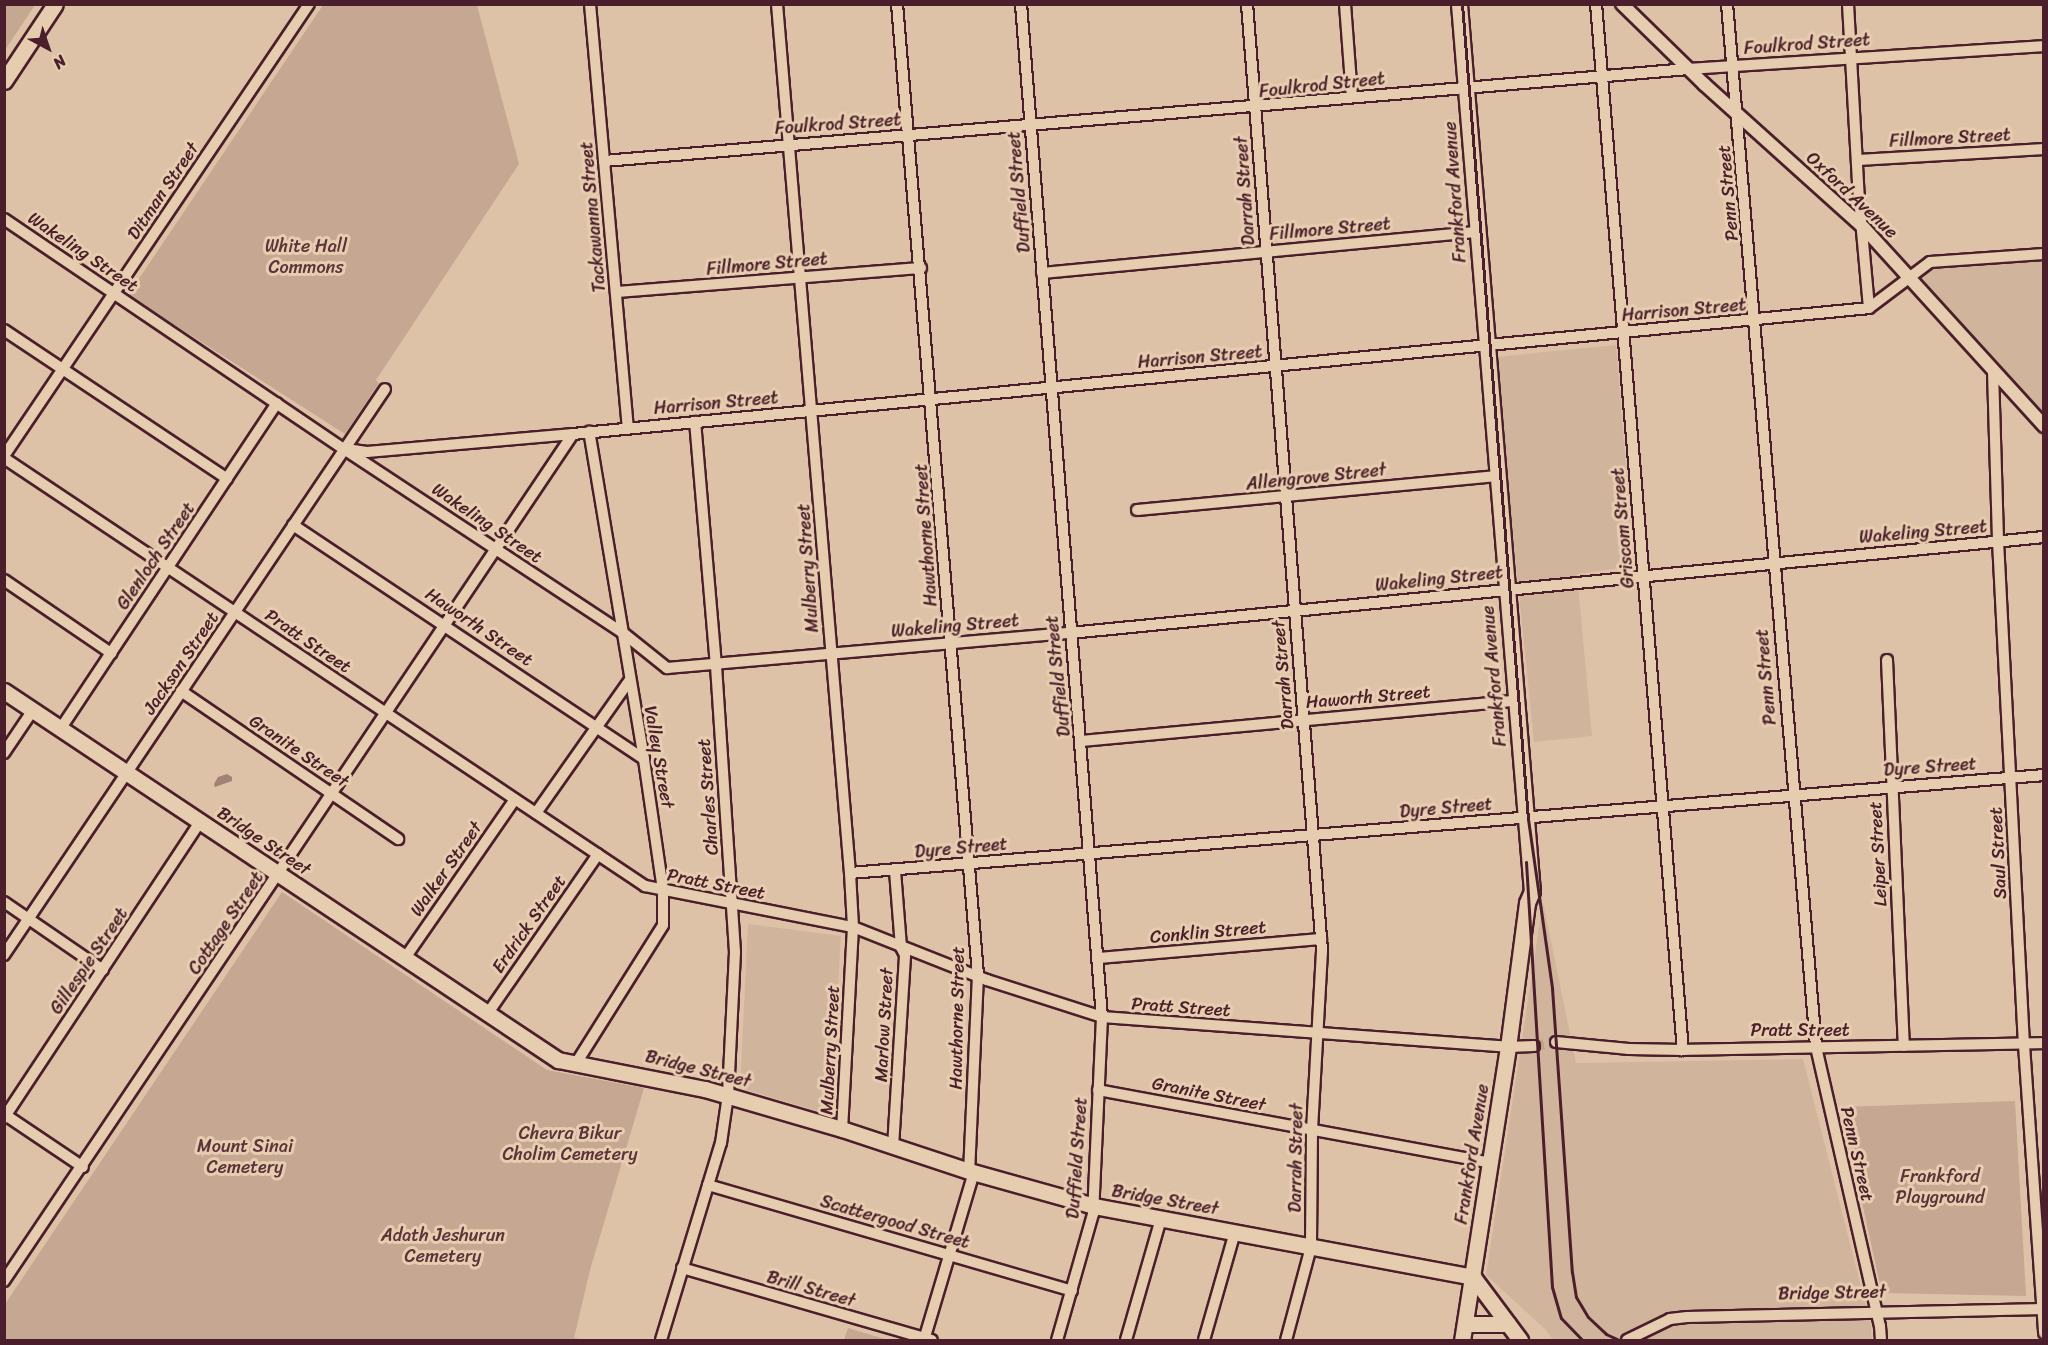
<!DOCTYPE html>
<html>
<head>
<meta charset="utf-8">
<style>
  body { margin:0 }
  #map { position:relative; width:2048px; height:1345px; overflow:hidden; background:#dec2a7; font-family:Sriracha,sans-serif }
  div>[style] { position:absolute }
  .built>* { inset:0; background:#d1b49c }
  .green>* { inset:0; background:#c5a792 }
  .water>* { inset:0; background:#a38176 }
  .minor-tunnel>* { height:10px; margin-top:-5px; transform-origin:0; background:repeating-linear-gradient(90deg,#c0a18e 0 10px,transparent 0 15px) }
  .roads { filter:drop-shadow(2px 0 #4a1f2b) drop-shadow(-2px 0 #4a1f2b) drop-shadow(0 2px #4a1f2b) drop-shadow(0 -2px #4a1f2b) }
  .minor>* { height:10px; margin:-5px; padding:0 5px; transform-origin:5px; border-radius:5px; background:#e7cdaf }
  .tertiary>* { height:12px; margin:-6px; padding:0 6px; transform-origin:6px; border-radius:6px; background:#e7cdaf }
  .secondary>* { height:15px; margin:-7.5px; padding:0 7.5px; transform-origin:7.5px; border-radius:7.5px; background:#e7cdaf }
  .rail>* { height:3px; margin:-1.5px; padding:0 1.5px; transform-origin:1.5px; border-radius:1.5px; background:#4a1f2b }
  span { translate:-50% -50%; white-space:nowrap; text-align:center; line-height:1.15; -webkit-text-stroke:6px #e7cdaf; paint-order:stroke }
  .street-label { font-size:18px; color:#4a1f2b }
  .park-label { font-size:18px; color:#5c333a }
  .frame { position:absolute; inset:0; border:6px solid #4a1f2b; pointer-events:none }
  .north { position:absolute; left:18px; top:18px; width:60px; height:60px; -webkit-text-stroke:4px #e7cdaf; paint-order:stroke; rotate:140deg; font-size:16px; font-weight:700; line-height:24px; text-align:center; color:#4a1f2b }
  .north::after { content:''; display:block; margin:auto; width:21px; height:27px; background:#4a1f2b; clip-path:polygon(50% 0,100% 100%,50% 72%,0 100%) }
</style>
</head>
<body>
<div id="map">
  <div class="built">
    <i style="clip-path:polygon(2043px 254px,2043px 426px,1910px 277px,1930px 262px)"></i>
    <i style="clip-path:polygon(1616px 345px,1634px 566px,1577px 574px,1592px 736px,1534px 742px,1495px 357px)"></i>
    <i style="clip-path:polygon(1543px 902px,1576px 1063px,1803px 1059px,1871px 1326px,1872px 1340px,1553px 1340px,1546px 1330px,1486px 1275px)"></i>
    <i style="clip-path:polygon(748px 924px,841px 936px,831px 1115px,740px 1088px)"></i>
  </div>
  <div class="green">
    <i style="clip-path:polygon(5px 4px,35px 5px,5px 50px,4px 5px)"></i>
    <i style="clip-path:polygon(323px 5px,477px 5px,519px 164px,376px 380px,379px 383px,345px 434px,128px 295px)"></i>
    <i style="clip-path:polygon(282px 892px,547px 1070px,644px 1088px,590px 1270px,574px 1338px,586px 1340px,5px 1340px,5px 1304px)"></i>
    <i style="clip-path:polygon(2015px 1101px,2026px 1296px,1882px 1293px,1841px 1107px)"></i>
    <i style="clip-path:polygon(848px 1328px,888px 1340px,844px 1340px)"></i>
  </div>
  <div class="water">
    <i style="clip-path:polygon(227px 774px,232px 777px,232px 781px,215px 787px,214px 784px,218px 777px)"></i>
  </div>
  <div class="minor-tunnel">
    <i style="left:1534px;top:1046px;width:22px;rotate:-10deg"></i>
  </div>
  <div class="roads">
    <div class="minor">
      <i style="left:590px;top:4px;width:424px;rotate:84.9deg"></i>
      <i style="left:777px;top:4px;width:872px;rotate:85.2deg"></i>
      <i style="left:850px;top:873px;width:54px;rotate:86.8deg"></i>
      <i style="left:853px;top:927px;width:202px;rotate:93.1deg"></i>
      <i style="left:897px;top:4px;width:974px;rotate:85.23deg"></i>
      <i style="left:978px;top:975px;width:196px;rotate:92.6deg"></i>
      <i style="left:1021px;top:4px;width:1016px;rotate:85.43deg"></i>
      <i style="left:1102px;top:1017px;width:197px;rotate:92.6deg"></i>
      <i style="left:1093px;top:1214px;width:131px;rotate:105.9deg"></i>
      <i style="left:1247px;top:4px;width:950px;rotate:85.47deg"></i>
      <i style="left:1322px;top:951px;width:179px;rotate:93.2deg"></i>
      <i style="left:1312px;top:1130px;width:117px;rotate:90.5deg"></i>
      <i style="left:1311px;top:1247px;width:96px;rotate:105deg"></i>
      <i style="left:1345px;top:4px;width:93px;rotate:85.7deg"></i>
      <i style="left:1596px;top:4px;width:1050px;rotate:85.25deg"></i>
      <i style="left:1727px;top:4px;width:1047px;rotate:85.12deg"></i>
      <i style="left:1816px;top:1047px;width:286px;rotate:77.1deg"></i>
      <i style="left:1880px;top:1326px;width:14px;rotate:86deg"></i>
      <i style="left:1848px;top:4px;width:194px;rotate:86.8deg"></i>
      <i style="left:1859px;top:198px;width:110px;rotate:84.8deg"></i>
      <i style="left:1859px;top:160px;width:185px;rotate:-3.4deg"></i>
      <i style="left:604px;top:161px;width:1089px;rotate:-4.85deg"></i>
      <i style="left:1689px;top:69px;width:356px;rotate:-3.7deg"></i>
      <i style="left:4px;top:219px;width:410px;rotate:34.1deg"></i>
      <i style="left:344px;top:449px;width:333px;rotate:33.4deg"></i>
      <i style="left:622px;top:632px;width:58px;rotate:38.7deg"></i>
      <i style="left:667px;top:668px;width:405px;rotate:-5deg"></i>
      <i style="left:1070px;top:633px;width:979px;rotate:-5.63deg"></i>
      <i style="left:1042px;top:273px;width:438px;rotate:-5.4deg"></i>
      <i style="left:616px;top:292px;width:306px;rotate:-4.5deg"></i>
      <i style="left:4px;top:330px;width:268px;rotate:33.7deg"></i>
      <i style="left:1993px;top:371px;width:170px;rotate:88.3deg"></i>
      <i style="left:1998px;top:541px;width:505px;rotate:87.05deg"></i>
      <i style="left:2024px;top:1045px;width:289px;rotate:86deg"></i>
      <i style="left:353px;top:450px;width:14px;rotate:8deg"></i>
      <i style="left:367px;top:452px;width:207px;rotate:-5deg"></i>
      <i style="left:573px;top:434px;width:1302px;rotate:-5.55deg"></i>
      <i style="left:1869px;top:308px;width:76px;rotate:-37deg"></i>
      <i style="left:1930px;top:262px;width:114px;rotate:-4deg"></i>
      <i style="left:4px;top:456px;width:545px;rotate:-55.99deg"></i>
      <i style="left:4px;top:458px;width:771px;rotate:33.73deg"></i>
      <i style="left:645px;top:886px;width:212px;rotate:11.2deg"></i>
      <i style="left:853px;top:927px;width:144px;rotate:21.6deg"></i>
      <i style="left:987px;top:980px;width:121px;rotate:17.8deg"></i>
      <i style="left:1102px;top:1017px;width:407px;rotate:4.2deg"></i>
      <i style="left:1508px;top:1047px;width:26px;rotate:-2deg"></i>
      <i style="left:1137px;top:510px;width:362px;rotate:-5.4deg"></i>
      <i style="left:293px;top:525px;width:422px;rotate:33.7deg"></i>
      <i style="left:4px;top:580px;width:130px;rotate:34.3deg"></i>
      <i style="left:1887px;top:660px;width:386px;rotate:87.5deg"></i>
      <i style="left:181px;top:691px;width:263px;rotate:34.3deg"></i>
      <i style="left:61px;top:728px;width:390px;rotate:-56.4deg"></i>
      <i style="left:1081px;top:741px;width:436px;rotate:-5.3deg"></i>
      <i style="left:4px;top:753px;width:52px;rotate:-56deg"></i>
      <i style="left:536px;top:813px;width:161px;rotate:-54.8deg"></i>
      <i style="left:850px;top:873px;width:1198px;rotate:-4.69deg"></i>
      <i style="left:4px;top:902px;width:120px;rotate:34.5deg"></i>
      <i style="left:4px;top:955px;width:682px;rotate:-56.05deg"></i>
      <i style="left:405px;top:958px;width:193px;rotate:-55.3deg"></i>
      <i style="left:1098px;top:958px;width:224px;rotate:-4.9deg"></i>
      <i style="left:488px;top:1013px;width:193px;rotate:-55.3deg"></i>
      <i style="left:1556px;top:1042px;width:73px;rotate:5.5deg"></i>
      <i style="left:1629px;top:1049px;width:54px;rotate:1.1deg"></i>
      <i style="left:1683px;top:1050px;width:361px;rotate:-1.1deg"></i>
      <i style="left:575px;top:1065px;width:165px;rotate:-57.8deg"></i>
      <i style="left:663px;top:925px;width:35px;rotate:-90deg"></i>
      <i style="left:663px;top:890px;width:132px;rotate:-98.3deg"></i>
      <i style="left:644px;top:759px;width:332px;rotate:-99.5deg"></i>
      <i style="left:1098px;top:1090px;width:399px;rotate:10.5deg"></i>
      <i style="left:4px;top:1114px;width:95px;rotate:33.9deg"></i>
      <i style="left:4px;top:1118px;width:355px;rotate:-56.5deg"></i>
      <i style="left:893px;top:1147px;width:192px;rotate:-86.4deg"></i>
      <i style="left:905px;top:955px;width:9px;rotate:-117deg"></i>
      <i style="left:901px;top:947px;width:77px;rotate:-94.5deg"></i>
      <i style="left:708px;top:1185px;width:379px;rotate:16.2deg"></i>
      <i style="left:682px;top:1268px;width:260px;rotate:16.1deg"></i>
      <i style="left:4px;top:1281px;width:1020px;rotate:-56.11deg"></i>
      <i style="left:661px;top:1340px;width:206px;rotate:-73.1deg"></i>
      <i style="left:721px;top:1143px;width:49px;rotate:-81.7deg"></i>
      <i style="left:728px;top:1095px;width:143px;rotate:-87.2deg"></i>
      <i style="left:735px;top:952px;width:287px;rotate:-93.8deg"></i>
      <i style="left:716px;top:666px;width:245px;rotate:-94.9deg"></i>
      <i style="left:924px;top:1340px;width:175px;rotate:-73.4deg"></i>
      <i style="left:1126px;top:1340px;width:126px;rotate:-73.9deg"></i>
      <i style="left:1204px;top:1340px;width:112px;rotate:-74deg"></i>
      <i style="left:1627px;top:1340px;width:48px;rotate:-26deg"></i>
      <i style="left:1670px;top:1319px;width:17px;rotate:-7deg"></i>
      <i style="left:1687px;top:1317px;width:357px;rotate:-1.3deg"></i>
    </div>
    <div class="tertiary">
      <i style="left:1622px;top:4px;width:115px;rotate:44.3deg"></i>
      <i style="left:1704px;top:84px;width:215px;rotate:42deg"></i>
      <i style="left:1864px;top:228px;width:268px;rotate:47.7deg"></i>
    </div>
    <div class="secondary">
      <i style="left:1459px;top:4px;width:890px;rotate:85.3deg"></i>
      <i style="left:1532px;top:891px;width:13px;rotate:113deg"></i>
      <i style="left:1527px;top:903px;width:145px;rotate:97.5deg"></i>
      <i style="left:1508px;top:1047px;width:297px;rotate:98.9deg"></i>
      <i style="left:4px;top:81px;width:92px;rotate:-56.5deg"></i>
      <i style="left:4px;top:691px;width:666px;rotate:33.67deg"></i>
      <i style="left:558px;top:1060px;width:150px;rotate:11.2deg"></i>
      <i style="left:705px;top:1089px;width:143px;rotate:16.3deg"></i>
      <i style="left:842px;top:1129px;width:134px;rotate:18.3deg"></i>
      <i style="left:969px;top:1171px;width:130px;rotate:15.6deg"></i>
      <i style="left:1094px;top:1206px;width:386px;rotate:10.6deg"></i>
      <i style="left:1473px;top:1277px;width:79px;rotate:53.3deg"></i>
      <i style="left:1465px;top:1324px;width:43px"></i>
    </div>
  </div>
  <div class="rail">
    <i style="left:1462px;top:4px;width:818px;rotate:85.37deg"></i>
    <i style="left:1528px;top:819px;width:171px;rotate:81.9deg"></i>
    <i style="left:1552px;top:988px;width:285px;rotate:86deg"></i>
    <i style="left:1572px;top:1272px;width:25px;rotate:81deg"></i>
    <i style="left:1576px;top:1297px;width:23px;rotate:59deg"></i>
    <i style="left:1588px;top:1317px;width:25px;rotate:43deg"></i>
    <i style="left:1606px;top:1334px;width:14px;rotate:25deg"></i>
    <i style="left:1526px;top:862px;width:426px;rotate:86.5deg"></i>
    <i style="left:1552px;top:1287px;width:32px;rotate:74deg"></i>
    <i style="left:1561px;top:1318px;width:30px;rotate:46deg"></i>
  </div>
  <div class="street-label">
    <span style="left:1807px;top:44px;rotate:-4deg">Foulkrod Street</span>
    <span style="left:1322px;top:85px;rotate:-6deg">Foulkrod Street</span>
    <span style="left:838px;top:124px;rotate:-4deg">Foulkrod Street</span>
    <span style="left:1950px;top:138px;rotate:-3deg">Fillmore Street</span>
    <span style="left:163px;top:191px;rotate:-56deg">Ditman Street</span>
    <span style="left:1245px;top:191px;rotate:-94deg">Darrah Street</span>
    <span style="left:1019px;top:192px;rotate:-95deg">Duffield Street</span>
    <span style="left:1455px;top:192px;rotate:-94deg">Frankford Avenue</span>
    <span style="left:1728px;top:193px;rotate:-95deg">Penn Street</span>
    <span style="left:1852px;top:195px;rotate:43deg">Oxford Avenue</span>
    <span style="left:593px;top:217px;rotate:-95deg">Tackawanna Street</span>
    <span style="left:1330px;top:229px;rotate:-5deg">Fillmore Street</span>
    <span style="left:83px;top:252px;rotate:34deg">Wakeling Street</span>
    <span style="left:767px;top:264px;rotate:-5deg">Fillmore Street</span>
    <span style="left:1684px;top:310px;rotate:-5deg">Harrison Street</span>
    <span style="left:1200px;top:357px;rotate:-5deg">Harrison Street</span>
    <span style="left:716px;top:403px;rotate:-5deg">Harrison Street</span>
    <span style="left:1316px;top:477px;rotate:-6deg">Allengrove Street</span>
    <span style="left:487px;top:523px;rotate:34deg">Wakeling Street</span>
    <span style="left:1623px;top:528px;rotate:-95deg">Griscom Street</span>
    <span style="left:1923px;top:532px;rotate:-5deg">Wakeling Street</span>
    <span style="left:926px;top:535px;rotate:-94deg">Hawthorne Street</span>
    <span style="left:156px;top:556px;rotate:-56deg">Glenloch Street</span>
    <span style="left:808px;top:568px;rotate:-94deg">Mulberry Street</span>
    <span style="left:1439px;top:579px;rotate:-6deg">Wakeling Street</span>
    <span style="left:955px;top:626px;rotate:-5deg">Wakeling Street</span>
    <span style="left:479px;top:627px;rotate:34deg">Haworth Street</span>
    <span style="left:308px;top:641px;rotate:34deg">Pratt Street</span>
    <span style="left:181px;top:663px;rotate:-56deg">Jackson Street</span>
    <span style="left:1283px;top:675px;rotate:-95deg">Darrah Street</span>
    <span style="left:1058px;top:676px;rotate:-96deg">Duffield Street</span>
    <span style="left:1494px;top:676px;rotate:-95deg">Frankford Avenue</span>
    <span style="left:1766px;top:677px;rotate:-95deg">Penn Street</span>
    <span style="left:1368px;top:697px;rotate:-5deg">Haworth Street</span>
    <span style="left:299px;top:751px;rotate:34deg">Granite Street</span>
    <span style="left:659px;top:757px;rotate:80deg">Valley Street</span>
    <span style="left:1930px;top:767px;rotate:-4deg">Dyre Street</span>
    <span style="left:708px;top:797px;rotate:-94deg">Charles Street</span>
    <span style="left:1446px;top:808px;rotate:-5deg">Dyre Street</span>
    <span style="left:264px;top:841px;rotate:34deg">Bridge Street</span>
    <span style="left:961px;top:848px;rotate:-5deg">Dyre Street</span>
    <span style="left:1998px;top:853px;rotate:-93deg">Saul Street</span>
    <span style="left:1878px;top:854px;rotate:-93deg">Leiper Street</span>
    <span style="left:446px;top:869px;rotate:-55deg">Walker Street</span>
    <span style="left:716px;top:884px;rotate:11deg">Pratt Street</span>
    <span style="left:226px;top:923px;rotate:-56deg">Cottage Street</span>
    <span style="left:529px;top:924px;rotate:-55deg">Erdrick Street</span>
    <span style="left:1208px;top:932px;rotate:-5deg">Conklin Street</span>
    <span style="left:89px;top:961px;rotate:-56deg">Gillespie Street</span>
    <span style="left:1181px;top:1007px;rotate:4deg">Pratt Street</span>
    <span style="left:957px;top:1018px;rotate:-89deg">Hawthorne Street</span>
    <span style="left:884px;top:1025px;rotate:-87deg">Marlow Street</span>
    <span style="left:1800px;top:1030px">Pratt Street</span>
    <span style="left:830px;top:1050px;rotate:-87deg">Mulberry Street</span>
    <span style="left:698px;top:1069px;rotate:14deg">Bridge Street</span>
    <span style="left:1209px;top:1094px;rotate:11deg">Granite Street</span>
    <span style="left:1472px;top:1154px;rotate:-81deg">Frankford Avenue</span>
    <span style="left:1857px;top:1154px;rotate:77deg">Penn Street</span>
    <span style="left:1077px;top:1158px;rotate:-86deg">Duffield Street</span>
    <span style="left:1296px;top:1158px;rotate:-89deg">Darrah Street</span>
    <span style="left:1165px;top:1200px;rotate:10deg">Bridge Street</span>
    <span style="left:895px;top:1222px;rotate:16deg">Scattergood Street</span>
    <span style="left:811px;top:1289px;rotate:16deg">Brill Street</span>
    <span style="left:1832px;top:1293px;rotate:-1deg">Bridge Street</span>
  </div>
  <div class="park-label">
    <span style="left:306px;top:257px">White Hall<br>Commons</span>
    <span style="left:570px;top:1144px">Chevra Bikur<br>Cholim Cemetery</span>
    <span style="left:245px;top:1157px">Mount Sinai<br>Cemetery</span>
    <span style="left:1940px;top:1187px">Frankford<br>Playground</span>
    <span style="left:443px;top:1246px">Adath Jeshurun<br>Cemetery</span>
  </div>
  <div class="frame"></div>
  <div class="north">N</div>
</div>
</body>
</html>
